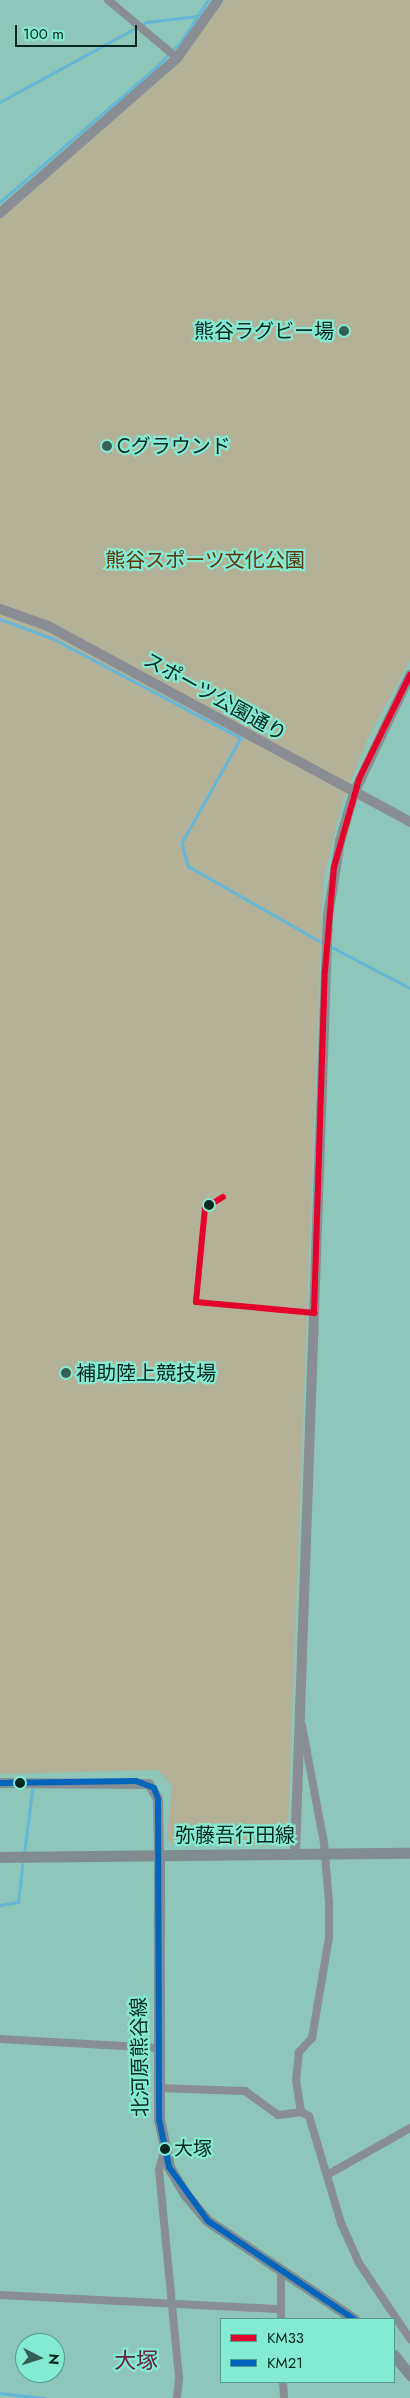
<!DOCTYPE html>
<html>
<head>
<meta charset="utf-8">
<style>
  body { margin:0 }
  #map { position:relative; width:410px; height:2398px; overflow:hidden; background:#8ec6b9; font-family:Jost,"Noto Sans JP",sans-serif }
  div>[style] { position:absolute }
  .green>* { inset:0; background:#b3b197 }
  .stream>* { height:2.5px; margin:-1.25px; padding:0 1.25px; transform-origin:1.25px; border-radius:1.25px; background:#65b7d8 }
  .minor>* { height:8px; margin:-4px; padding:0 4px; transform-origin:4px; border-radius:4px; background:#888e94 }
  .tertiary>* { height:10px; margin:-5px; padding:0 5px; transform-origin:5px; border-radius:5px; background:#888e94 }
  .secondary>* { height:11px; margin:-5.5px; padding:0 5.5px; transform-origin:5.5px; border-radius:5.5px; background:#808c92 }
  .bus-1>* { height:6px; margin:-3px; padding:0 3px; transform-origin:3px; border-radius:3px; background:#e4002b }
  .bus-2>* { height:6px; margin:-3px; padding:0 3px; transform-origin:3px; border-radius:3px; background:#0065bd }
  .dots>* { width:14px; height:14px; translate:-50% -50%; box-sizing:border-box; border:2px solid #84ead3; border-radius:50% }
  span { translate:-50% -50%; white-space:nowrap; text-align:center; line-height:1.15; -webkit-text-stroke:4.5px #84ead3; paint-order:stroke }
  .bus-label { font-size:19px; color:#062821 }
  .left { translate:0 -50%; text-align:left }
  .poi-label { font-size:20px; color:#062821 }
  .right { translate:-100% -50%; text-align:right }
  .park-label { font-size:20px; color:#643304 }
  .street-label { font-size:20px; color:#062821 }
  .quarter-label { font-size:22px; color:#65233e }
  .legend { position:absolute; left:220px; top:2318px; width:175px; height:65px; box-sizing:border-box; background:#84ead3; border:1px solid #529c8c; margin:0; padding:6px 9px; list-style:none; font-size:15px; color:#062821 }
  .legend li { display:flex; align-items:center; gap:10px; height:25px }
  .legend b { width:25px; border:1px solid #529c8c }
  .north { position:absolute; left:15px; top:2333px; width:50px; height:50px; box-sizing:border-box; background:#84ead3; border:1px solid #529c8c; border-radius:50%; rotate:95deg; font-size:14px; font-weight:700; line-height:20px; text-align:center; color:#062821 }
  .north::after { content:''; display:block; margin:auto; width:18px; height:22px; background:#365f56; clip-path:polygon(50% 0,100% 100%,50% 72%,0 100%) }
  .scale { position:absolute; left:15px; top:25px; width:122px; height:22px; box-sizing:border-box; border:2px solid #062821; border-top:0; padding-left:6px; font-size:15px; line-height:18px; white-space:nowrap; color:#062821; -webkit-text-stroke:4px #84ead3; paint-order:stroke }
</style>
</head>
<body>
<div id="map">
  <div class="green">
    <i style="clip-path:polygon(225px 0,410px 0,410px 660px,367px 740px,341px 807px,323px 880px,288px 1830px,267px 1846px,173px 1844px,167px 1840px,172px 1785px,158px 1770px,0 1774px,0 218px,172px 69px)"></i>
  </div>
  <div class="stream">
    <i style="left:0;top:102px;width:167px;rotate:-28.6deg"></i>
    <i style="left:147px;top:22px;width:50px;rotate:-6.8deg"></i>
    <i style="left:0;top:202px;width:203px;rotate:-40.8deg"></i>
    <i style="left:154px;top:69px;width:37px;rotate:-45deg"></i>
    <i style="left:180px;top:43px;width:51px;rotate:-56.9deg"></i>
    <i style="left:0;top:619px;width:58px;rotate:20.3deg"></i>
    <i style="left:54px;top:639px;width:212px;rotate:27.9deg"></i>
    <i style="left:241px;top:738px;width:120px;rotate:119.3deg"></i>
    <i style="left:182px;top:843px;width:24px;rotate:75deg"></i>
    <i style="left:188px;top:866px;width:158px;rotate:29.7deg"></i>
    <i style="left:330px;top:946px;width:90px;rotate:27.7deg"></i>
    <i style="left:24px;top:1854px;width:64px;rotate:-82.8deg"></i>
    <i style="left:0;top:1905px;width:18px;rotate:-9deg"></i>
    <i style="left:18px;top:1902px;width:43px;rotate:-83.4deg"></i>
    <i style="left:0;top:2393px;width:44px;rotate:6.5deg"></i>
  </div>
  <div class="minor">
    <i style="left:108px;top:0;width:90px;rotate:40deg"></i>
    <i style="left:0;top:2039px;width:158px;rotate:3.3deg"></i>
    <i style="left:158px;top:2088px;width:87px;rotate:2deg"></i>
    <i style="left:245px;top:2091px;width:41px;rotate:36deg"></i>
    <i style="left:278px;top:2115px;width:23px;rotate:-7deg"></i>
    <i style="left:301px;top:2112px;width:9px;rotate:27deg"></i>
    <i style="left:309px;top:2116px;width:112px;rotate:73.3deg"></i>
    <i style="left:341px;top:2223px;width:44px;rotate:65.8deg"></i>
    <i style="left:359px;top:2263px;width:92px;rotate:56.1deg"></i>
    <i style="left:301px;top:2112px;width:32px;rotate:-99deg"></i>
    <i style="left:296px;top:2080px;width:28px;rotate:-84deg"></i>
    <i style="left:299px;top:2052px;width:19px;rotate:-47deg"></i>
    <i style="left:312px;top:2038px;width:102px;rotate:-80.4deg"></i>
    <i style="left:329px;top:1937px;width:35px;rotate:-90deg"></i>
    <i style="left:329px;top:1902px;width:59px;rotate:-94.8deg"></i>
    <i style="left:324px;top:1843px;width:120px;rotate:-100.6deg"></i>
    <i style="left:164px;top:2152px;width:19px;rotate:106deg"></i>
    <i style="left:159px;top:2170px;width:209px;rotate:84.5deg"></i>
    <i style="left:179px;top:2378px;width:20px;rotate:96deg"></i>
    <i style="left:327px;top:2175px;width:95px;rotate:-29.5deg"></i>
    <i style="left:0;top:2295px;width:281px;rotate:2.9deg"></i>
    <i style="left:281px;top:2319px;width:46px;rotate:-90deg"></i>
    <i style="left:283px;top:2382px;width:16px;rotate:86deg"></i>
  </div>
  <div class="tertiary">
    <i style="left:0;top:213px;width:235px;rotate:-41.2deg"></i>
    <i style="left:177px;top:58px;width:71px;rotate:-54.7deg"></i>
    <i style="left:0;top:609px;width:51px;rotate:19.5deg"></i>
    <i style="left:48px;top:626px;width:412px;rotate:28.4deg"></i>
    <i style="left:0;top:1783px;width:149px;rotate:0.4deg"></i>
    <i style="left:149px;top:1784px;width:17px;rotate:59deg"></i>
    <i style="left:158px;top:1799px;width:55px;rotate:89deg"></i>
    <i style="left:295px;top:1854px;width:939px;rotate:-87.99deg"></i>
    <i style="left:328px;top:916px;width:76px;rotate:-80.9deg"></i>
    <i style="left:340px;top:841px;width:50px;rotate:-73.7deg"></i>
    <i style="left:354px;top:793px;width:131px;rotate:-64.6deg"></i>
  </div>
  <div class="secondary">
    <i style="left:159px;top:1854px;width:265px;rotate:90deg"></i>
    <i style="left:159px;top:2119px;width:49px;rotate:78.2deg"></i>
    <i style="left:169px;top:2167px;width:31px;rotate:59deg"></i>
    <i style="left:185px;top:2194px;width:35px;rotate:50deg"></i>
    <i style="left:208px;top:2221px;width:176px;rotate:33.9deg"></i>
    <i style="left:0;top:1857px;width:410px;rotate:-0.6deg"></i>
    <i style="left:394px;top:2355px;width:26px;rotate:51deg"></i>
  </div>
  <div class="bus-1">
    <i style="left:223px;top:1197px;width:21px;rotate:149deg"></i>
    <i style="left:205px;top:1208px;width:94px;rotate:95.5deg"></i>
    <i style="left:196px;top:1302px;width:119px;rotate:5.3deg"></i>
    <i style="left:314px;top:1313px;width:342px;rotate:-88.2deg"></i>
    <i style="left:325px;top:971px;width:104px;rotate:-85.1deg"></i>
    <i style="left:334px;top:867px;width:91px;rotate:-74.1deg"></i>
    <i style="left:359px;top:779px;width:116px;rotate:-63.9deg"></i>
  </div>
  <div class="bus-2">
    <i style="left:0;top:1783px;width:136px;rotate:-0.8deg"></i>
    <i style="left:136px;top:1781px;width:19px;rotate:21deg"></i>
    <i style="left:154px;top:1788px;width:12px;rotate:70deg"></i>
    <i style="left:158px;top:1799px;width:320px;rotate:89.8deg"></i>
    <i style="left:159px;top:2119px;width:49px;rotate:78.2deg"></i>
    <i style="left:169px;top:2167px;width:67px;rotate:54.2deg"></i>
    <i style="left:208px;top:2221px;width:176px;rotate:33.9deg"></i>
  </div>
  <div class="dots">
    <i style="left:344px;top:331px;background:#365f56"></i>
    <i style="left:107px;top:446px;background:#365f56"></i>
    <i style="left:209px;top:1205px;background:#062821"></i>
    <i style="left:66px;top:1373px;background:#365f56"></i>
    <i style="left:20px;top:1783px;background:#062821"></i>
    <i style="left:165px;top:2149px;background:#062821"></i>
  </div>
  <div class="bus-label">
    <span class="left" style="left:174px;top:2149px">大塚</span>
  </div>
  <div class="poi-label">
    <span class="right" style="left:334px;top:331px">熊谷ラグビー場</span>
    <span class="left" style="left:117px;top:446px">Cグラウンド</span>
    <span class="left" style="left:76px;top:1373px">補助陸上競技場</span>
  </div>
  <div class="park-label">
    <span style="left:205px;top:560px">熊谷スポーツ文化公園</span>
  </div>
  <div class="street-label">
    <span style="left:215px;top:697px;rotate:29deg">スポーツ公園通り</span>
    <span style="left:235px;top:1835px">弥藤吾行田線</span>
    <span style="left:140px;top:2057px;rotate:-91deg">北河原熊谷線</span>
  </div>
  <div class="quarter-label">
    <span style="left:136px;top:2361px">大塚</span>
  </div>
  <ul class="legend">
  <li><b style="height:6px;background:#e4002b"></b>KM33</li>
  <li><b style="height:6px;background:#0065bd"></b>KM21</li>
  </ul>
  <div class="north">N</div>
  <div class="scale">100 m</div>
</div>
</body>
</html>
